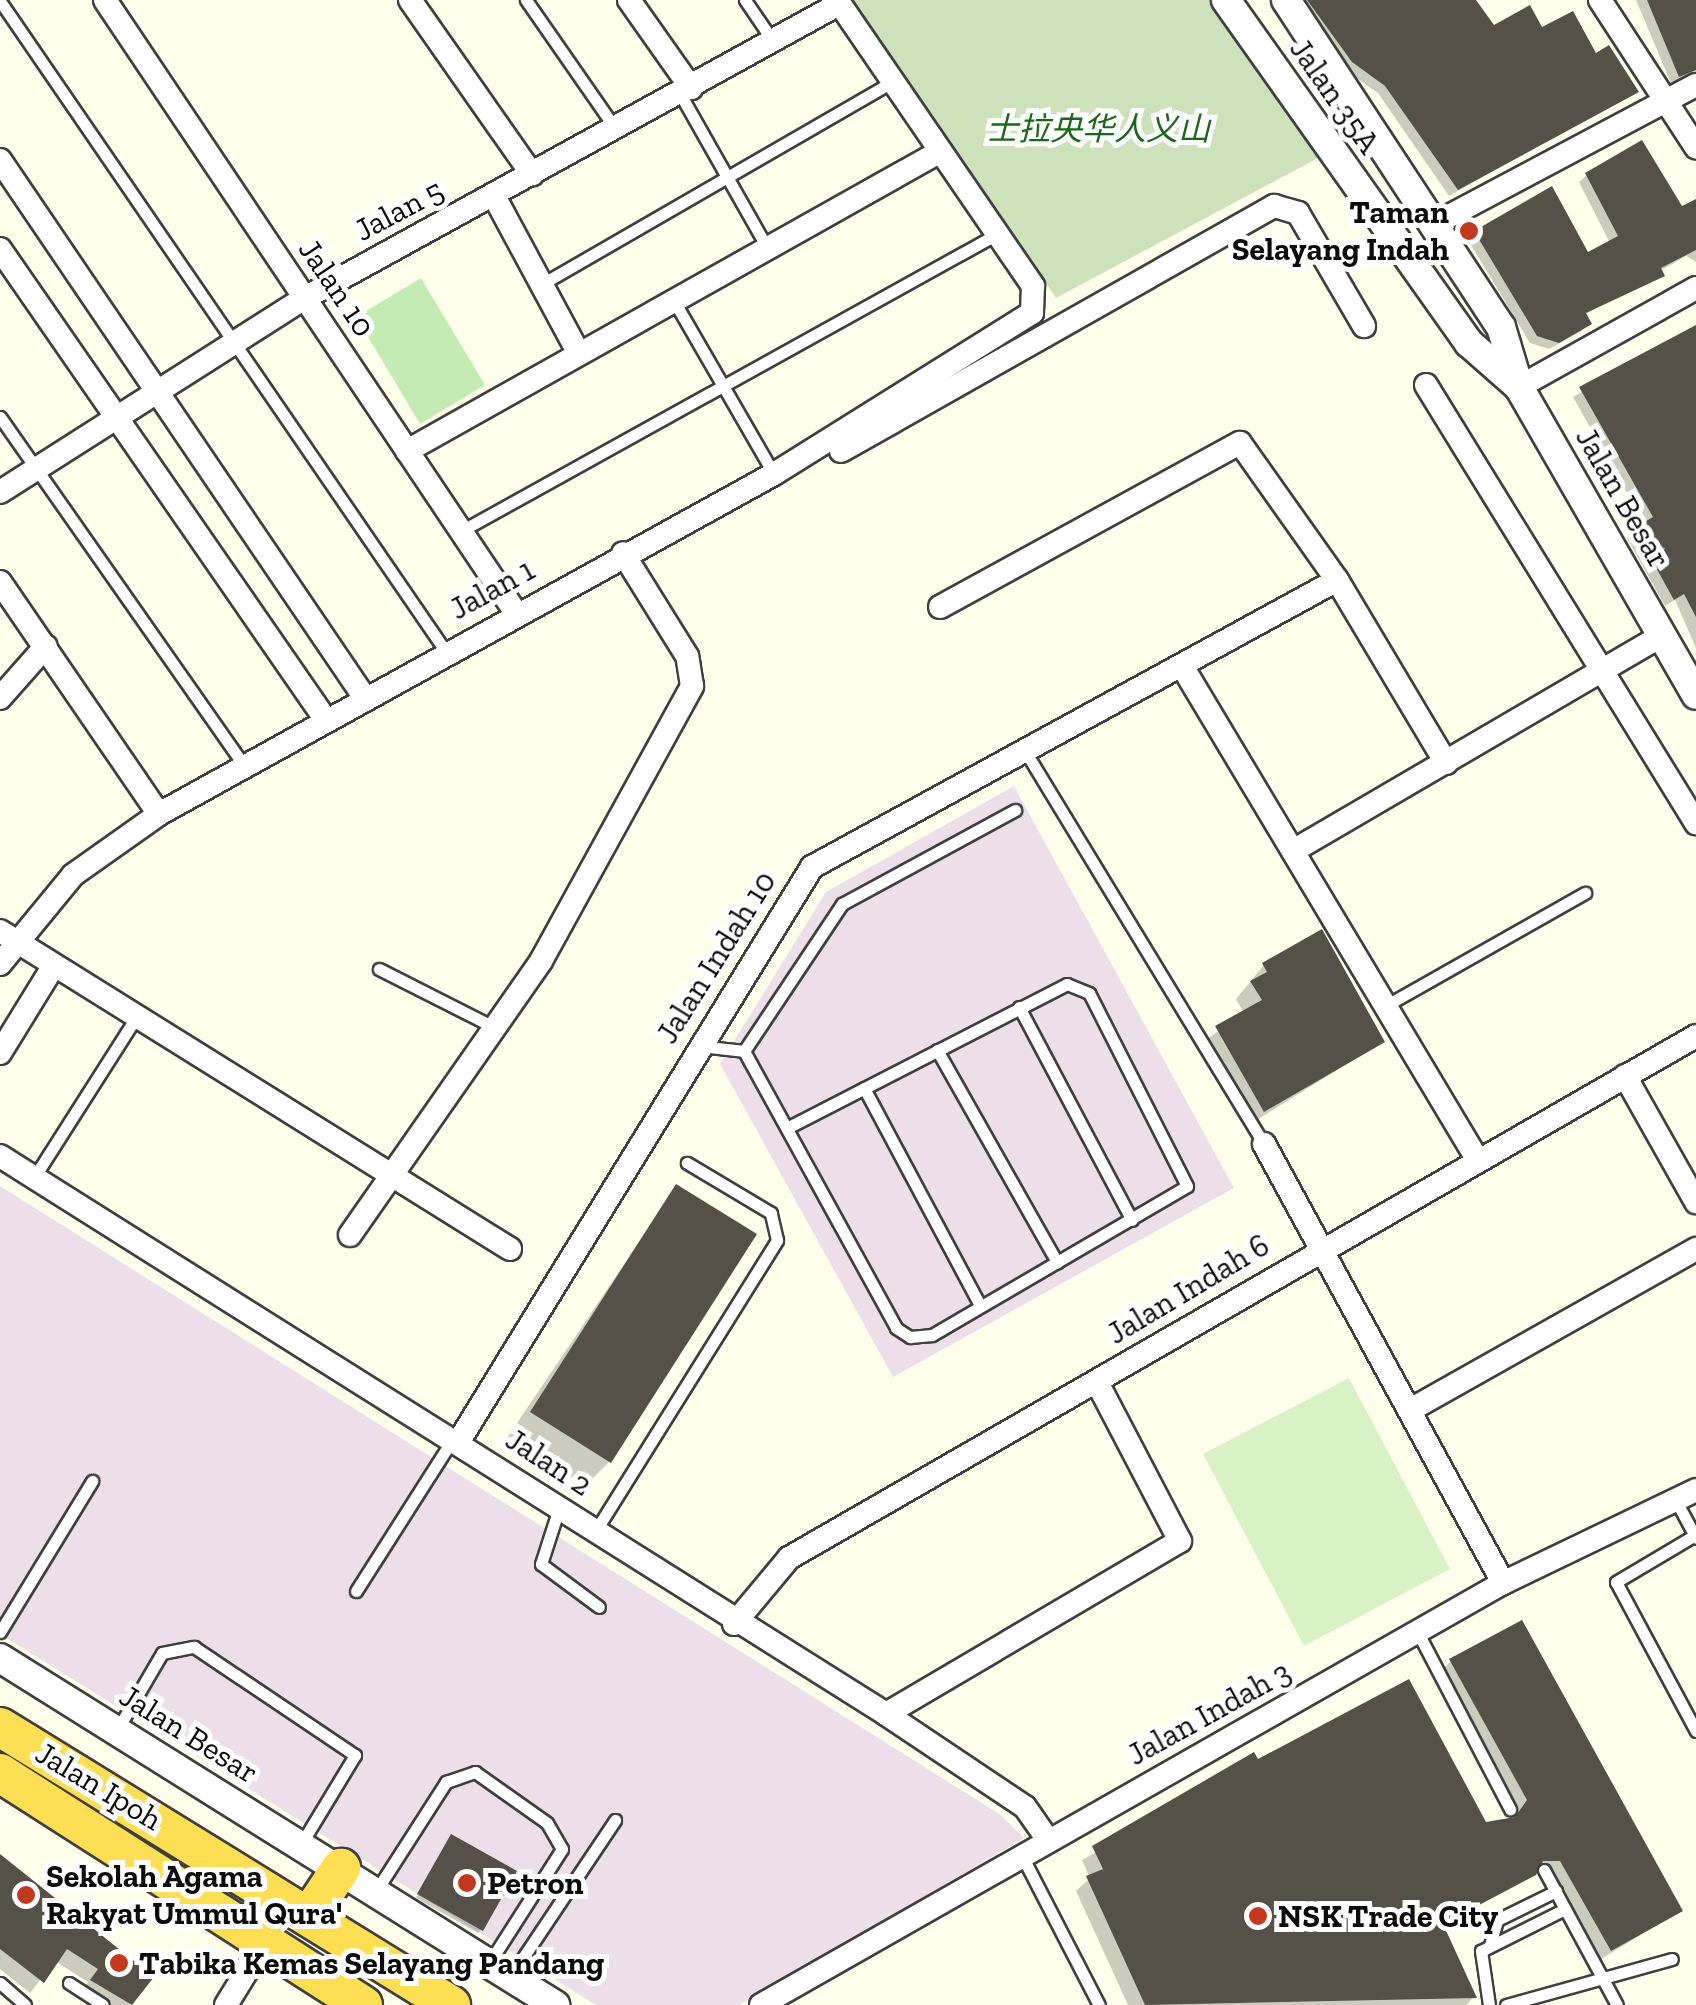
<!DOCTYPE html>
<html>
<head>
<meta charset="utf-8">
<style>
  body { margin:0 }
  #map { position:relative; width:1696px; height:2005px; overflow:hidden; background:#ffffeb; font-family:"Zilla Slab","Noto Sans SC",serif }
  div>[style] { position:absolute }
  .industrial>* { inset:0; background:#ecdfea }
  .green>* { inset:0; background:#c4ebb3 }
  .cemetery>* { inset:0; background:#cde2bb }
  .pitch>* { inset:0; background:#d9f2c5 }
  .shadow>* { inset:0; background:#0003 }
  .building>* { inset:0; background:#555048 }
  .roads { filter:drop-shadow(2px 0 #3f3f3f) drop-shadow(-2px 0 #3f3f3f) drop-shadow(0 2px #3f3f3f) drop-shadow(0 -2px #3f3f3f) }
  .service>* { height:11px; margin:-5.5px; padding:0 5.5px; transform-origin:5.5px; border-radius:5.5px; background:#fff }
  .minor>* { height:22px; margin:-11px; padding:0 11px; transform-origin:11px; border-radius:11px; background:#fff }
  .tertiary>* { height:28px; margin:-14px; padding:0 14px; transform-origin:14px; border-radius:14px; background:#fff }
  .trunk>* { height:38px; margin:-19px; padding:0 19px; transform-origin:19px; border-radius:19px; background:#fedf53 }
  .dots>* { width:28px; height:28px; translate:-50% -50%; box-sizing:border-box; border:5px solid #fff; border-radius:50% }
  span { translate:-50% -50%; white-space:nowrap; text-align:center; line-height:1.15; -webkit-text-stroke:10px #fff; paint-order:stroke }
  .street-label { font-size:32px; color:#0c0c0c }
  .park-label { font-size:32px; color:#19671a; font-style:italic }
  .poi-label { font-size:32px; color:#0c0c0c; font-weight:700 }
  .right { translate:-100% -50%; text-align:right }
  .left { translate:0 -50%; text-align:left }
</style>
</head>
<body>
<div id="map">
  <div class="industrial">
    <i style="clip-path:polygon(1014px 786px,1234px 1188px,893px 1377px,720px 1064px,826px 892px)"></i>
    <i style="clip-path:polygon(0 1186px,1001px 1815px,1024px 1838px,739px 2005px,596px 2005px,0 1634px)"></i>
  </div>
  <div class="green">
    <i style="clip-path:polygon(421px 278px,485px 385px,420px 424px,356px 317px)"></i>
  </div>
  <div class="cemetery">
    <i style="clip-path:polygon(852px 0,1213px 0,1318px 158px,1056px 298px)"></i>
  </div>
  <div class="pitch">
    <i style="clip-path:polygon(1349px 1378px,1450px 1569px,1304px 1646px,1203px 1454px)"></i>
  </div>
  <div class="shadow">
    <i style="clip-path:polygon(1289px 0,1473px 0,1527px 75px,1541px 31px,1595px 57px,1636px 91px,1449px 196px,1378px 93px,1345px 70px)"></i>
    <i style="clip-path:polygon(1636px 0,1696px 0,1696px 77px,1671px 83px)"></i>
    <i style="clip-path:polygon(1587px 175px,1681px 210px,1696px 202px,1696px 262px,1686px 256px,1584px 315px,1582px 331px,1549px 349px,1530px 343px,1468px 240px,1476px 233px,1587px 256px,1610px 243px,1579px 182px)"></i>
    <i style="clip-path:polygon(1696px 327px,1696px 648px,1675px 600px,1665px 606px,1627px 538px,1645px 525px,1573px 397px)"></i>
    <i style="clip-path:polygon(1264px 965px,1382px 1042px,1247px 1126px,1200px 1044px,1244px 1013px,1236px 999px)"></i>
    <i style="clip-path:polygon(676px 1187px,609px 1462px,585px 1486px,507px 1438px)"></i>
    <i style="clip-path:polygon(1451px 1661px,1680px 1911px,1598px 1961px,1548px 1872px,1534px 1872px,1442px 1928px,1474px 1997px,1466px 2005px,1128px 2005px,1076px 1891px,1090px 1878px,1082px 1860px,1257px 1762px,1484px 1825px,1512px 1820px,1439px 1673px)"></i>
    <i style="clip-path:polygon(448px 1840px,481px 1930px,478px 1933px,416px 1898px)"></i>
    <i style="clip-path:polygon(0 1858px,151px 1977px,128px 2005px,97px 2005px,80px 1993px,88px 1982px,55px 1961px,30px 1993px,0 1969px)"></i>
  </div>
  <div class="building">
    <i style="clip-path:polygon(1307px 0,1476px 0,1494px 25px,1530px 5px,1542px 27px,1573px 11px,1596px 53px,1609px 45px,1639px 92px,1458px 190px,1385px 86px,1352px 62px)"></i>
    <i style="clip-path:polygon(1647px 0,1696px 0,1696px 70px,1679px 77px)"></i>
    <i style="clip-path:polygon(1642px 140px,1682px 206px,1696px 199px,1696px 250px,1661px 268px,1665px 276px,1586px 313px,1592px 324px,1559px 343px,1537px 336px,1474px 231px,1552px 186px,1588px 252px,1618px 236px,1585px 173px)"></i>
    <i style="clip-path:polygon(1696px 325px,1696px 617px,1684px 594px,1674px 600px,1634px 528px,1653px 517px,1579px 387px)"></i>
    <i style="clip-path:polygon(1322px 929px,1385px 1042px,1264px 1112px,1215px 1026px,1262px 1000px,1250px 981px,1267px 972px,1262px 963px)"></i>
    <i style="clip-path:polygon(676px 1184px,757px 1234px,611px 1463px,530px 1412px)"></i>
    <i style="clip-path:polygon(1522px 1620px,1683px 1911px,1611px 1951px,1560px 1861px,1543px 1861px,1536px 1875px,1443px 1924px,1477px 1998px,1145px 2005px,1086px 1876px,1103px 1869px,1092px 1846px,1254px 1752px,1258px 1759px,1409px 1679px,1486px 1822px,1515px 1817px,1527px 1800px,1449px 1659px)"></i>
    <i style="clip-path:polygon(451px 1834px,517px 1871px,483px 1931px,417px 1894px)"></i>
    <i style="clip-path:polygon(0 1854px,154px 1977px,132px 2005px,90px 1980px,98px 1969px,67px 1949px,44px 1983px,0 1949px)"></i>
  </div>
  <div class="roads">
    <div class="service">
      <i style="left:526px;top:0;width:156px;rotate:55.2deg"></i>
      <i style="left:745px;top:0;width:50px;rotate:55.7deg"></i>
      <i style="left:0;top:1px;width:789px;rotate:55.58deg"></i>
      <i style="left:679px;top:92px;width:180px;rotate:60.5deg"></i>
      <i style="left:542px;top:284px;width:405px;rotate:-30deg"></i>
      <i style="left:674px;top:301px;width:200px;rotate:60deg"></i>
      <i style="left:0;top:417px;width:426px;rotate:55deg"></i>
      <i style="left:461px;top:531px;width:613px;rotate:-28.99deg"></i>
      <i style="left:1025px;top:751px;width:460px;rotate:58.7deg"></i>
      <i style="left:379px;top:969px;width:131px;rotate:26.8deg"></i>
      <i style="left:1385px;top:1006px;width:230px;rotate:-29.5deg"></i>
      <i style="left:1019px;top:1007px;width:241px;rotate:62.1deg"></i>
      <i style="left:699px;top:1046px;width:45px;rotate:6.3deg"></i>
      <i style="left:744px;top:1051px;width:316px;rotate:61.2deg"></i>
      <i style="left:896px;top:1328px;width:17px;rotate:33deg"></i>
      <i style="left:910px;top:1337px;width:22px;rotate:-5deg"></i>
      <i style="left:932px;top:1335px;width:295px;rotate:-30.3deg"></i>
      <i style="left:1187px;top:1186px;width:216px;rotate:-116.9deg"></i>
      <i style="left:1089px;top:993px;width:24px;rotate:-158deg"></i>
      <i style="left:1067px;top:984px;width:315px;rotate:152.8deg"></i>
      <i style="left:937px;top:1050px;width:244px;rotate:60.5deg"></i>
      <i style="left:744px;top:1051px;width:177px;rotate:-56.3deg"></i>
      <i style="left:842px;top:904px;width:197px;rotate:-28.5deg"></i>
      <i style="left:864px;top:1088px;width:246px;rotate:61.9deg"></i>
      <i style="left:35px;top:1176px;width:190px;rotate:-57.5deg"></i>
      <i style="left:1675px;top:1499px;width:44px;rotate:61.7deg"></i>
      <i style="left:559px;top:1508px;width:59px;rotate:107.8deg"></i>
      <i style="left:541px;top:1564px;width:72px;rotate:36.6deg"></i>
      <i style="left:596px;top:1530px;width:342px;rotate:-58deg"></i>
      <i style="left:777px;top:1240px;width:28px;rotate:-103deg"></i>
      <i style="left:771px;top:1213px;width:98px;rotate:-149.2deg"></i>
      <i style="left:1695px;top:1535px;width:92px;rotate:149.3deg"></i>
      <i style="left:1616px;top:1582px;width:169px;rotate:61.8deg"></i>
      <i style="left:356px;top:1591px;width:180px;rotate:-57.5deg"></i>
      <i style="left:0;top:1632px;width:177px;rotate:-58.6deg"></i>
      <i style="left:1418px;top:1633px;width:199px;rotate:62.4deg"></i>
      <i style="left:117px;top:1730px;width:89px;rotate:-59.7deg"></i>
      <i style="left:162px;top:1653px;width:33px;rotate:-11deg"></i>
      <i style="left:194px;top:1647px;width:194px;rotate:33.9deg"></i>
      <i style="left:355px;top:1755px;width:104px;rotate:121.2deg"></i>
      <i style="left:1021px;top:1854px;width:170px;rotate:62.7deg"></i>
      <i style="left:1544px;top:1870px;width:153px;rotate:61.6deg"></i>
      <i style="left:376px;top:1891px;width:130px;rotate:-57.3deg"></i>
      <i style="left:446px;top:1782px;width:31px;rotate:-19deg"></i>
      <i style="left:475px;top:1772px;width:88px;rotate:35.3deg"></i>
      <i style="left:547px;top:1823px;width:30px;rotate:60deg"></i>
      <i style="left:562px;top:1849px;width:135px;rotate:122.6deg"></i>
      <i style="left:1490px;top:1945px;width:26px;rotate:-74deg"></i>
      <i style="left:1497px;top:1920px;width:66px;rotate:-26.2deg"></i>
      <i style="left:510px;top:1977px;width:189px;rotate:-56.2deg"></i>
      <i style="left:0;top:1983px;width:33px;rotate:41deg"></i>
      <i style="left:69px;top:1983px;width:40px;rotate:32.9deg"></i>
      <i style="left:1489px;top:2005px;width:55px;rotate:-98.4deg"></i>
      <i style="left:1481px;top:1951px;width:94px;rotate:-26.6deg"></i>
      <i style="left:1506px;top:2005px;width:172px;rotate:-15.5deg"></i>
    </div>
    <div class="minor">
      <i style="left:105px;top:0;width:738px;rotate:56.16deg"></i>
      <i style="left:410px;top:0;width:213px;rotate:55deg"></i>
      <i style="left:629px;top:0;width:108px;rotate:54.8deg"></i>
      <i style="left:1600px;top:0;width:176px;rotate:56.9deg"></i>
      <i style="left:0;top:160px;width:650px;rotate:55.85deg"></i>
      <i style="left:494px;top:196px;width:179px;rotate:61.7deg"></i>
      <i style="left:1438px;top:222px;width:292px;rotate:-28deg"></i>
      <i style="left:0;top:249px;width:573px;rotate:55.31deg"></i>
      <i style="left:1426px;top:385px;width:515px;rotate:58.35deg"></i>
      <i style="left:1519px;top:387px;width:203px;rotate:-29.2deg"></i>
      <i style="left:407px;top:451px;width:612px;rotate:-29.33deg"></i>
      <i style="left:841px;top:451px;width:498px;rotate:-29.5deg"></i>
      <i style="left:1274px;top:206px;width:25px;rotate:16deg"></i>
      <i style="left:1298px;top:213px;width:131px;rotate:59.7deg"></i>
      <i style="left:0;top:492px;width:361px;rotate:-32.5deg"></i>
      <i style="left:305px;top:298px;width:610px;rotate:-28.84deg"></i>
      <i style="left:0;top:582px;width:281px;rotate:55.6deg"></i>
      <i style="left:940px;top:607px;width:342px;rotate:-28.7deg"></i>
      <i style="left:1240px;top:443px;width:168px;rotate:54.7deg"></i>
      <i style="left:1337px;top:580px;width:213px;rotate:59.2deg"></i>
      <i style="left:1182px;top:666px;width:575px;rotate:59.1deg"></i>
      <i style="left:0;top:698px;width:69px;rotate:-48.5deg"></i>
      <i style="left:1293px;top:851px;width:428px;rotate:-30.3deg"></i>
      <i style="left:0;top:931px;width:601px;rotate:31.94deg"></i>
      <i style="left:0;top:964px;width:115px;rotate:-50.6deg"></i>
      <i style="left:73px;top:875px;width:105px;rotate:-35.3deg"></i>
      <i style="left:159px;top:814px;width:703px;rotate:-28.94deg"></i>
      <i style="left:774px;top:474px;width:304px;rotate:-32deg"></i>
      <i style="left:1032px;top:313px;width:27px;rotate:-88deg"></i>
      <i style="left:1033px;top:286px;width:347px;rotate:-124.4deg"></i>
      <i style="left:0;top:1053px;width:101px;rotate:-58.4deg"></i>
      <i style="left:1625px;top:1076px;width:145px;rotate:60.6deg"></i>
      <i style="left:1264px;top:1144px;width:500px;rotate:61.4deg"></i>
      <i style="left:0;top:1156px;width:1047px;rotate:32.2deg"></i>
      <i style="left:886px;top:1714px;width:167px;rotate:33.8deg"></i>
      <i style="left:1025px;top:1807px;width:40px;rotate:55.1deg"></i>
      <i style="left:350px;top:1235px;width:334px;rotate:-55.1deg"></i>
      <i style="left:541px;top:961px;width:314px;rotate:-61.2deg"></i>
      <i style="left:692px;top:686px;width:30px;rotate:-99deg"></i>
      <i style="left:687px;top:656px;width:121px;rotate:-121.9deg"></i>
      <i style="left:1412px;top:1409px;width:326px;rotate:-29.4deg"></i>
      <i style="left:459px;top:1441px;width:674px;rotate:-58.41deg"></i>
      <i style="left:812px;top:867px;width:598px;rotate:-28.66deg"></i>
      <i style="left:734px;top:1624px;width:86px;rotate:-50.2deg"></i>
      <i style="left:789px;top:1558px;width:1046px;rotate:-29.92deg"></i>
      <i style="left:886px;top:1714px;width:341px;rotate:-30.5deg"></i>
      <i style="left:1180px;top:1541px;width:179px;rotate:-117.6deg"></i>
      <i style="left:226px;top:2005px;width:76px;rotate:-58.4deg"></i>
      <i style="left:761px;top:2005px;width:854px;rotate:-29.63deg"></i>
      <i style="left:1503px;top:1583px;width:214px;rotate:-25.7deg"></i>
    </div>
    <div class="tertiary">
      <i style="left:1226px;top:0;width:420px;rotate:54.7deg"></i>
      <i style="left:1469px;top:343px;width:67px;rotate:41.3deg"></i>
      <i style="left:1286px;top:0;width:391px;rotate:56.7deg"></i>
      <i style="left:1501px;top:327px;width:63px;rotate:73.3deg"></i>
      <i style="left:1519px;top:387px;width:355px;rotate:60.1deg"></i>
      <i style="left:0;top:1658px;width:655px;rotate:32.01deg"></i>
    </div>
    <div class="trunk">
      <i style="left:0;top:1727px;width:530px;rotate:31.65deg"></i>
      <i style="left:0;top:1773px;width:431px;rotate:32.6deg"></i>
      <i style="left:309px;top:1916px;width:58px;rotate:-56.3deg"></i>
    </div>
  </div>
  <div class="dots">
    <i style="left:1469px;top:231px;background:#c3391d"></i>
    <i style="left:467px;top:1883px;background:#c3391d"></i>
    <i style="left:26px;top:1895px;background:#c3391d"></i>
    <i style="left:1258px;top:1916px;background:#c3391d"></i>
    <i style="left:119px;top:1963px;background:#c3391d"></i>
  </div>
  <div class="street-label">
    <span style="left:1335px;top:96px;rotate:55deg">Jalan 35A</span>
    <span style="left:399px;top:210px;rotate:-28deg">Jalan 5</span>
    <span style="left:337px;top:288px;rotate:56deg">Jalan 10</span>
    <span style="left:1623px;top:498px;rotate:60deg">Jalan Besar</span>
    <span style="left:492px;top:589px;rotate:-29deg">Jalan 1</span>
    <span style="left:716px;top:957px;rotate:-58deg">Jalan Indah 10</span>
    <span style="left:1188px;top:1289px;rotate:-31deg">Jalan Indah 6</span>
    <span style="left:549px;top:1462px;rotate:33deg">Jalan 2</span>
    <span style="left:1209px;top:1713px;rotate:-29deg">Jalan Indah 3</span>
    <span style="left:189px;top:1734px;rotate:32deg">Jalan Besar</span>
    <span style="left:99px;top:1786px;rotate:31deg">Jalan Ipoh</span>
  </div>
  <div class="park-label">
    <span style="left:1098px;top:129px">士拉央华人义山</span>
  </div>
  <div class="poi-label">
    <span class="right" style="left:1449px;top:231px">Taman<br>Selayang Indah</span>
    <span class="left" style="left:46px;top:1895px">Sekolah Agama<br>Rakyat Ummul Qura'</span>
    <span class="left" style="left:487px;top:1883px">Petron</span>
    <span class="left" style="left:1278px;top:1916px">NSK Trade City</span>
    <span class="left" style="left:139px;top:1963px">Tabika Kemas Selayang Pandang</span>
  </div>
</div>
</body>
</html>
